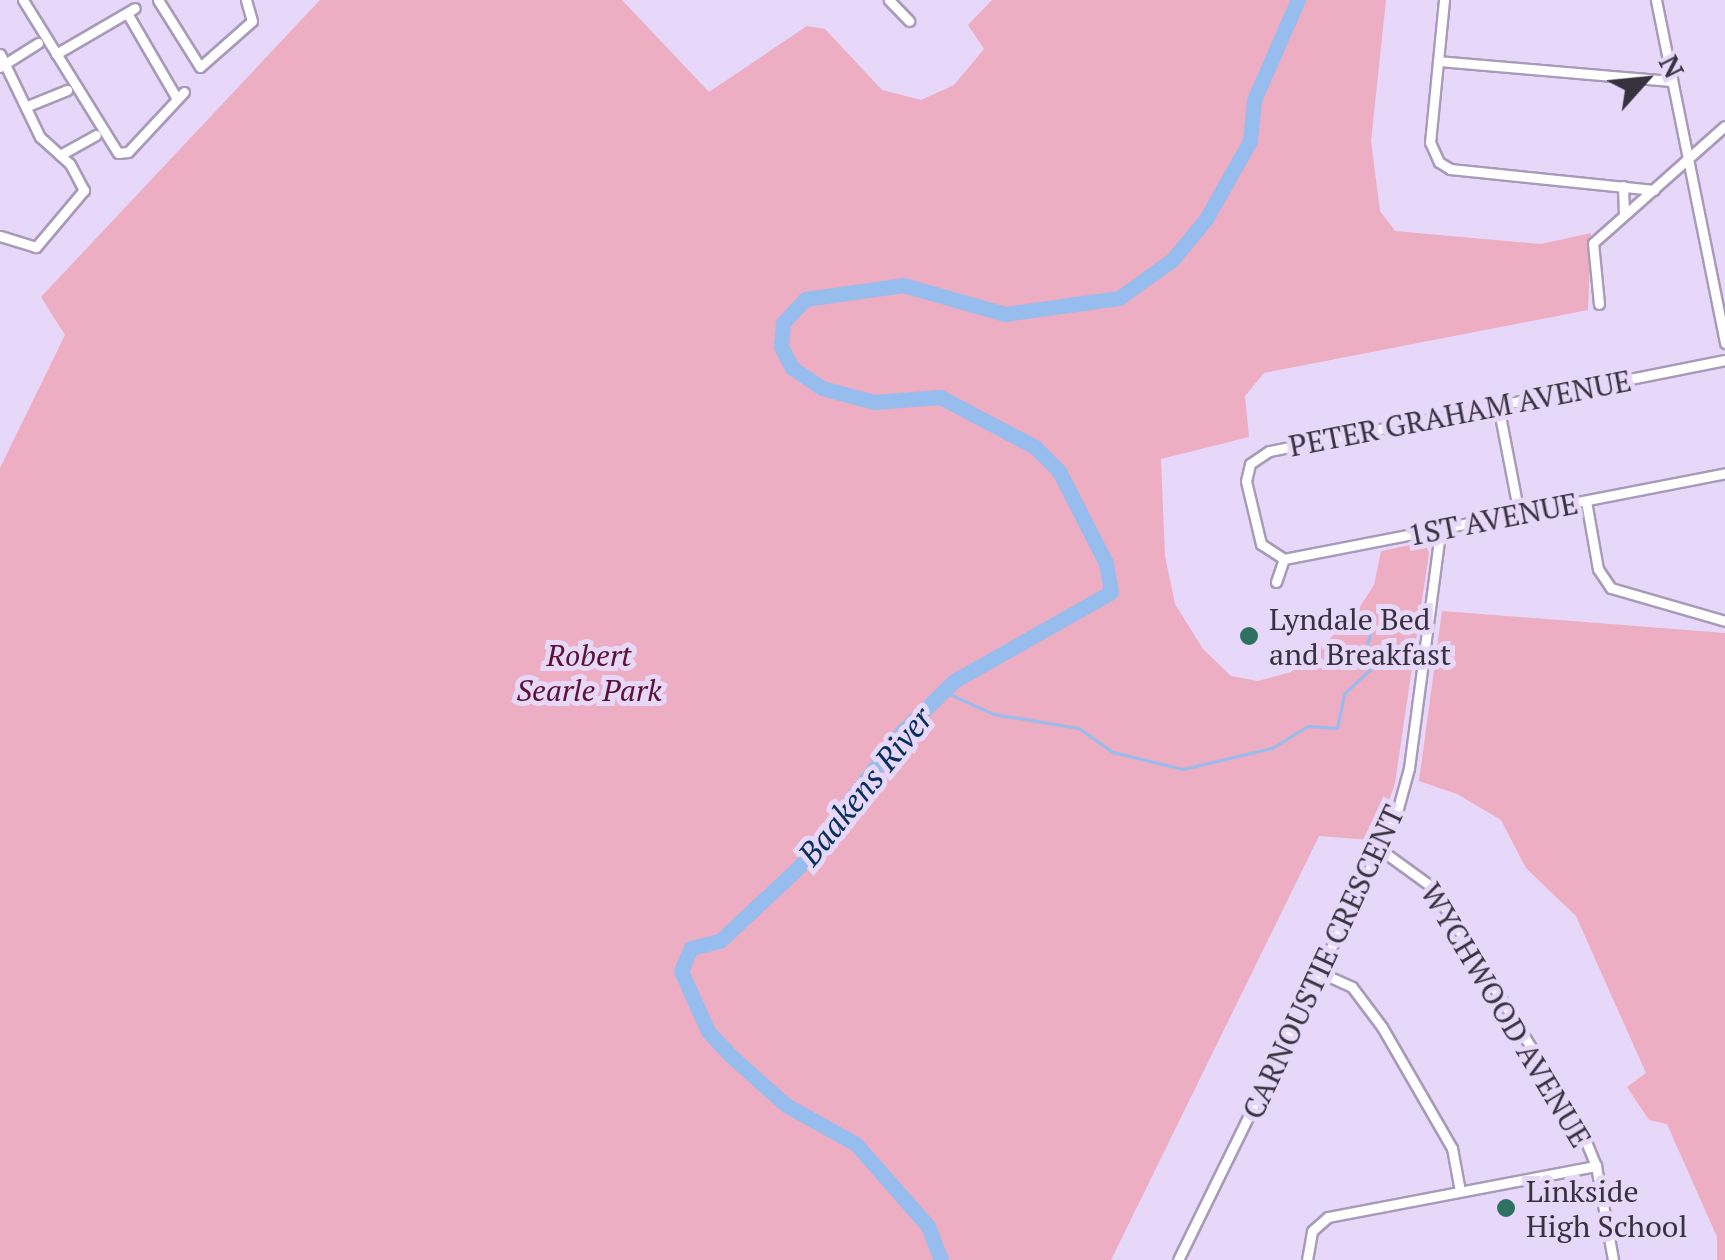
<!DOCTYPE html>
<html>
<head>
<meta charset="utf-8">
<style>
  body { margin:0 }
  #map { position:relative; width:1725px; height:1260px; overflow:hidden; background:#e7d8f9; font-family:"PT Serif",serif }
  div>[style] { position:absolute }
  .green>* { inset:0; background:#edadc2 }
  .stream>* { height:2.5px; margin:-1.25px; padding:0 1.25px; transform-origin:1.25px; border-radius:1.25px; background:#96bded }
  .river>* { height:15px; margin:-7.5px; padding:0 7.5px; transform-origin:7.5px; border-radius:7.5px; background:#96bded }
  .roads { filter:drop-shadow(2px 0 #a89bb9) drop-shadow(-2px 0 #a89bb9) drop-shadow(0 2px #a89bb9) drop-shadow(0 -2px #a89bb9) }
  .minor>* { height:9px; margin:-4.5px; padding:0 4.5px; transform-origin:4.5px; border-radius:4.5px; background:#fff }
  .dots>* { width:28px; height:28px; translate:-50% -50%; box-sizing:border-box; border:5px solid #e7d8f9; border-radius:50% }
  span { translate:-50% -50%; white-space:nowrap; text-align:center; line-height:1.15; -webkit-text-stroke:10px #e7d8f9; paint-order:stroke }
  .street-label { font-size:30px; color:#38323f }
  .poi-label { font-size:30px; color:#38323f }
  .left { translate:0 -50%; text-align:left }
  .park-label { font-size:30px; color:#5c1234; font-style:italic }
  .water-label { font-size:32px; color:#06305a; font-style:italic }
  .north { position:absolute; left:1595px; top:30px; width:100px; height:100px; -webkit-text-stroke:8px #e7d8f9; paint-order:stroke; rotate:63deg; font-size:28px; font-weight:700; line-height:40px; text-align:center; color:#38323f }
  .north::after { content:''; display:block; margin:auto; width:35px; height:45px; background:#38323f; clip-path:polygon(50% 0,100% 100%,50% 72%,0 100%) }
</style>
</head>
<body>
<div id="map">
  <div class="green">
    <i style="clip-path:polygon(320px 0,622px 0,709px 92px,807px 26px,825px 29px,882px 90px,921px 100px,954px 85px,984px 49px,968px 25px,992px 0,1386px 0,1371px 141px,1380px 211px,1395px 231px,1541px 244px,1591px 233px,1588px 310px,1264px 373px,1245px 396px,1249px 437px,1161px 459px,1165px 556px,1175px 604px,1203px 649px,1231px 676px,1258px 681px,1291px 672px,1352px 619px,1374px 585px,1381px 551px,1425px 542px,1429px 553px,1395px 783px,1383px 819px,1371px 840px,1319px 836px,1111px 1260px,0 1260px,0 468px,65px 335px,41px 297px)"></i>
    <i style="clip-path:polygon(1442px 611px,1725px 633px,1725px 1260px,1717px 1260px,1717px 1237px,1667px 1124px,1649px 1120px,1627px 1087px,1646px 1073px,1576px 916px,1526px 868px,1501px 820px,1457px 794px,1419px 781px)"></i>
  </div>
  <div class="stream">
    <i style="left:945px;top:692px;width:54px;rotate:24.2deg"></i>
    <i style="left:994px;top:714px;width:86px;rotate:9.4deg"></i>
    <i style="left:1079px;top:728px;width:42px;rotate:35.2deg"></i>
    <i style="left:1113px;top:752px;width:72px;rotate:13.7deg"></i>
    <i style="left:1183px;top:769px;width:91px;rotate:-13.3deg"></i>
    <i style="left:1272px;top:748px;width:42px;rotate:-31.4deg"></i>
    <i style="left:1308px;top:726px;width:29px;rotate:4deg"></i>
    <i style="left:1337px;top:728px;width:35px;rotate:-78deg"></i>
    <i style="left:1344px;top:694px;width:38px;rotate:-43deg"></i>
    <i style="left:1372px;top:668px;width:17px;rotate:-118deg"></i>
    <i style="left:1364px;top:653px;width:21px;rotate:-71deg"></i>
  </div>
  <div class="river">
    <i style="left:941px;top:1260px;width:36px;rotate:-111deg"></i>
    <i style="left:928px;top:1226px;width:109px;rotate:-131.3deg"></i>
    <i style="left:856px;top:1144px;width:80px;rotate:-150.9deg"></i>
    <i style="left:786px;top:1105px;width:74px;rotate:-138.3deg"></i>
    <i style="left:731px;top:1056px;width:34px;rotate:-133deg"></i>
    <i style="left:708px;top:1031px;width:66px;rotate:-114.2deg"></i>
    <i style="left:681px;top:971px;width:25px;rotate:-67deg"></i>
    <i style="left:691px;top:948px;width:30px;rotate:-14deg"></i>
    <i style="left:720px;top:941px;width:110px;rotate:-43.2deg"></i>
    <i style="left:800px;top:866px;width:168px;rotate:-52.7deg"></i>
    <i style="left:902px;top:732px;width:73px;rotate:-44.4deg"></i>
    <i style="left:954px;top:681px;width:180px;rotate:-29.5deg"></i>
    <i style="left:1111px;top:592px;width:29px;rotate:-100deg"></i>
    <i style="left:1106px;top:563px;width:103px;rotate:-117.1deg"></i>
    <i style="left:1059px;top:471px;width:34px;rotate:-135deg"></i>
    <i style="left:1035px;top:447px;width:107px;rotate:-152.2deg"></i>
    <i style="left:940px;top:397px;width:66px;rotate:175.7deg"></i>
    <i style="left:874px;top:402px;width:54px;rotate:-164.9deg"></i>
    <i style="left:822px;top:388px;width:36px;rotate:-146deg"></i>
    <i style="left:792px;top:368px;width:25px;rotate:-117deg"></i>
    <i style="left:781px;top:346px;width:23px;rotate:-85deg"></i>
    <i style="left:783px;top:323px;width:33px;rotate:-47deg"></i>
    <i style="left:805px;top:299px;width:99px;rotate:-8.1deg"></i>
    <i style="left:903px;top:285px;width:106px;rotate:15.9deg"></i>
    <i style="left:1005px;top:314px;width:115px;rotate:-8deg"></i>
    <i style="left:1119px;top:298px;width:65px;rotate:-35.6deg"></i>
    <i style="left:1172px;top:260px;width:53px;rotate:-50.3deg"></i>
    <i style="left:1206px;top:219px;width:90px;rotate:-60.6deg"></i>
    <i style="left:1250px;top:141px;width:41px;rotate:-84.4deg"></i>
    <i style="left:1254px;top:100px;width:109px;rotate:-66.3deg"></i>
  </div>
  <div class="roads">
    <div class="minor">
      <i style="left:23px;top:0;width:180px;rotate:58.2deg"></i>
      <i style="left:118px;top:153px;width:10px;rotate:-6deg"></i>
      <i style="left:128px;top:152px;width:82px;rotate:-47deg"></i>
      <i style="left:158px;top:0;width:79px;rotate:57.9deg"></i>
      <i style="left:200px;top:67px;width:69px;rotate:-41.5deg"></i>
      <i style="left:252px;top:21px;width:22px;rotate:-106deg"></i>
      <i style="left:889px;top:0;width:29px;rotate:46deg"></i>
      <i style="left:1444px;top:0;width:143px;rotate:95.6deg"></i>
      <i style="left:1430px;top:142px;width:22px;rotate:66deg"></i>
      <i style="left:1439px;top:162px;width:13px;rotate:32deg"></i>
      <i style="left:1450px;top:169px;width:205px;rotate:5.9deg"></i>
      <i style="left:1656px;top:0;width:350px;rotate:78.6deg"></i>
      <i style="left:127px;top:13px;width:99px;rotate:59.8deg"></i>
      <i style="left:0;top:54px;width:92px;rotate:64.3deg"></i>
      <i style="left:40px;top:137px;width:40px;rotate:42deg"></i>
      <i style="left:70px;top:164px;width:30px;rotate:62deg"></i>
      <i style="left:84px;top:190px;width:75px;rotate:130.1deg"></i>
      <i style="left:36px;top:247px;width:38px;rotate:-163deg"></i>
      <i style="left:56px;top:54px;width:91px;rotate:-30.2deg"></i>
      <i style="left:1438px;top:61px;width:235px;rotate:4.9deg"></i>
      <i style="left:0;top:67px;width:45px;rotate:-32.3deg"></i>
      <i style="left:30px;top:105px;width:40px;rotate:-22deg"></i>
      <i style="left:60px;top:155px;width:41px;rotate:-29.1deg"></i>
      <i style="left:1623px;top:186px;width:28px;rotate:88deg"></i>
      <i style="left:1599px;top:304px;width:61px;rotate:-95.6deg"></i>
      <i style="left:1593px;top:243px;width:176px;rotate:-41.6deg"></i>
      <i style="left:1725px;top:360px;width:465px;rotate:168.7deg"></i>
      <i style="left:1269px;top:451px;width:23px;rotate:146deg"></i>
      <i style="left:1250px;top:464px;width:17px;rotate:103deg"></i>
      <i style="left:1246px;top:481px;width:65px;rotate:76.6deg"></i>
      <i style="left:1261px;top:544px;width:27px;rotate:33deg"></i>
      <i style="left:1284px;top:559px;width:449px;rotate:-11deg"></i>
      <i style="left:1498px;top:405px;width:111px;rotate:79.1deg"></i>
      <i style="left:1586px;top:501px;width:69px;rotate:80deg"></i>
      <i style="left:1598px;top:569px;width:23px;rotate:56deg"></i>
      <i style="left:1611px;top:588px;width:119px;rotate:16.1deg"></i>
      <i style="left:1276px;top:582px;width:24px;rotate:-71deg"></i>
      <i style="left:1381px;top:850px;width:63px;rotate:36deg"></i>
      <i style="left:1432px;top:887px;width:282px;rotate:58.3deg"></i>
      <i style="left:1580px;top:1127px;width:42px;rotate:67.7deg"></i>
      <i style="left:1596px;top:1166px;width:96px;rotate:79.7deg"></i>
      <i style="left:1321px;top:973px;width:34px;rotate:24deg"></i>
      <i style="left:1352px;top:987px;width:50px;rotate:53.1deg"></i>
      <i style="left:1382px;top:1027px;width:140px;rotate:60deg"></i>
      <i style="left:1452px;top:1148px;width:44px;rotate:79.5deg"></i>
      <i style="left:1178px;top:1260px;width:499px;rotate:-63.9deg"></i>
      <i style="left:1397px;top:812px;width:46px;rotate:-74.7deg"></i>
      <i style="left:1409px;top:768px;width:239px;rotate:-82.5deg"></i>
      <i style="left:1307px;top:1260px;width:29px;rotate:-80deg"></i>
      <i style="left:1312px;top:1231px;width:21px;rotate:-41deg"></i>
      <i style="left:1328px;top:1217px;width:273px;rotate:-10.8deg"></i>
    </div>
  </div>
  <div class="dots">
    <i style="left:1249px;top:636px;background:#2e7161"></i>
    <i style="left:1506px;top:1208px;background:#2e7161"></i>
  </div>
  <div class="street-label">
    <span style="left:1460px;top:413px;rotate:-11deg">PETER GRAHAM AVENUE</span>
    <span style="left:1493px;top:519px;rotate:-11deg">1ST AVENUE</span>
    <span style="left:1323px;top:962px;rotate:-65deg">CARNOUSTIE CRESCENT</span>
    <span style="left:1506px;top:1015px;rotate:59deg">WYCHWOOD AVENUE</span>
  </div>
  <div class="poi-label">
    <span class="left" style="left:1269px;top:636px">Lyndale Bed<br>and Breakfast</span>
    <span class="left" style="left:1526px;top:1208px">Linkside<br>High School</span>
  </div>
  <div class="park-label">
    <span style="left:589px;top:672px">Robert<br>Searle Park</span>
  </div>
  <div class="water-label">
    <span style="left:865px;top:786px;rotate:-51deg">Baakens River</span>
  </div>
  <div class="north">N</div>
</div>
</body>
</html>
